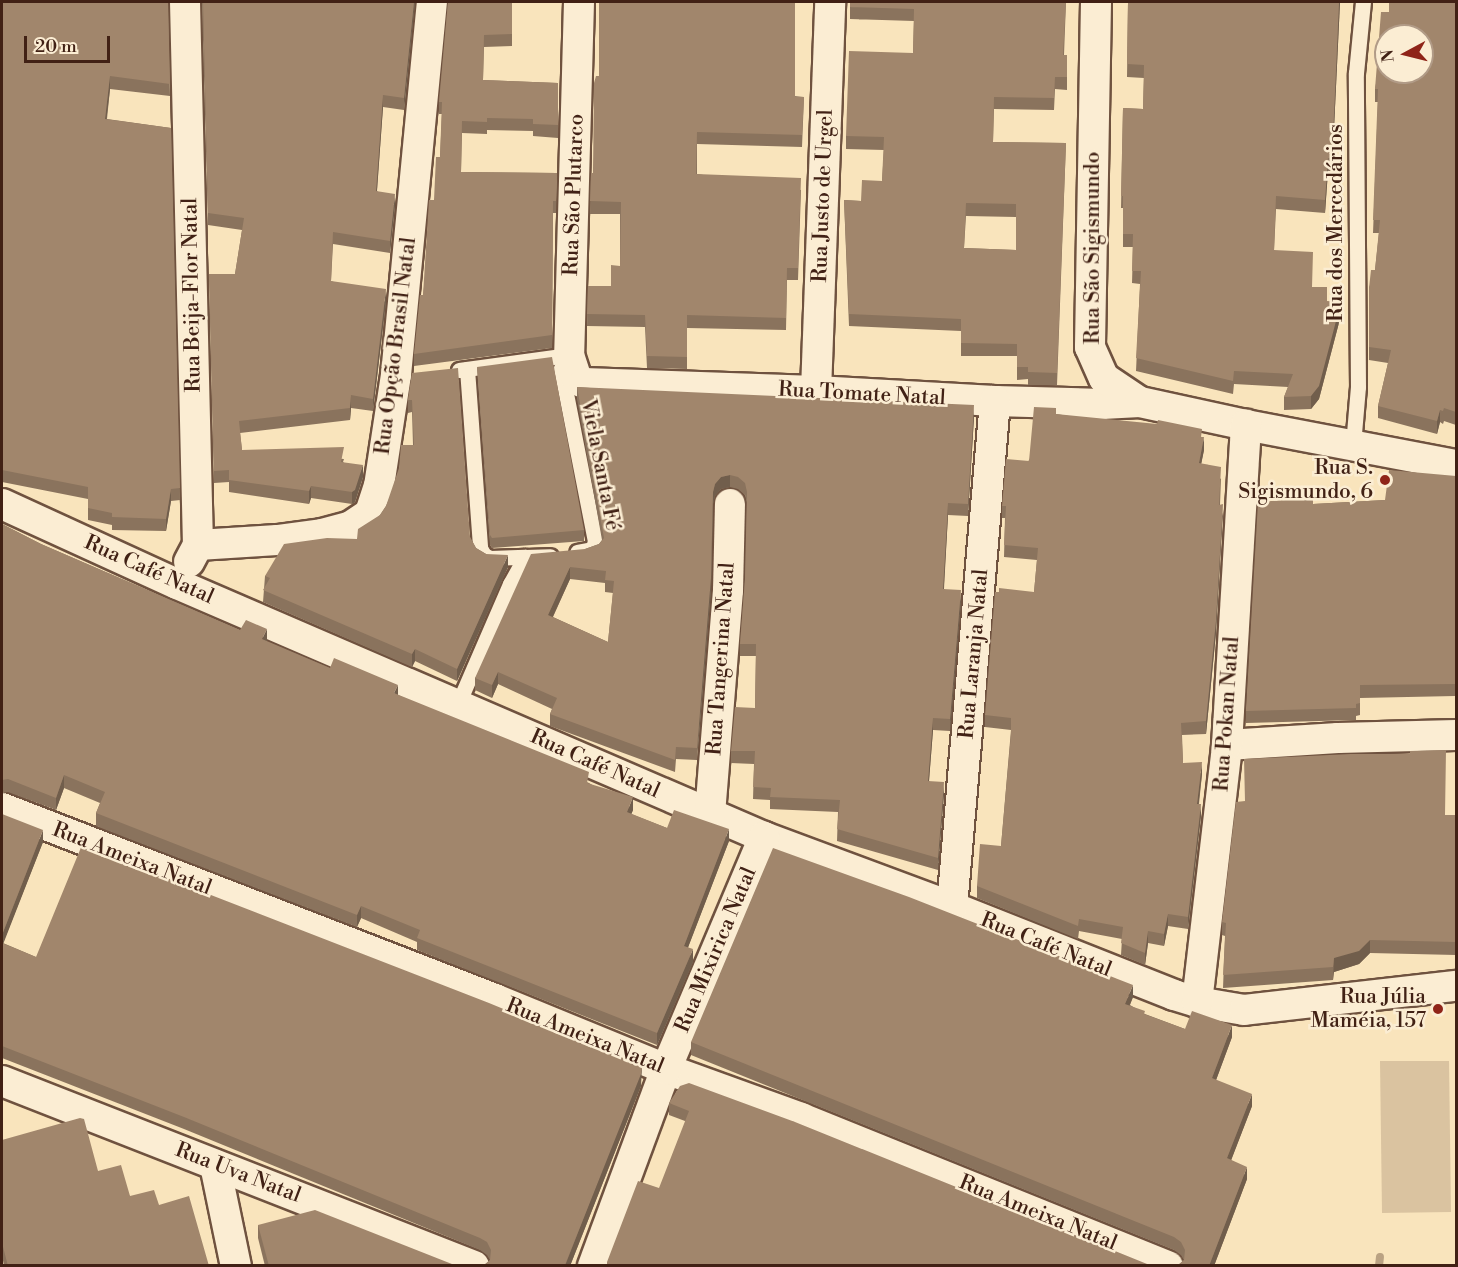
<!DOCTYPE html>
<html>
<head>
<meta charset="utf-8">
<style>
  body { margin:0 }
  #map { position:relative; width:1458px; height:1267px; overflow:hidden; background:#f9e4bc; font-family:"Libre Bodoni",serif }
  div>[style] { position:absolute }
  .green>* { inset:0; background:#dac3a0 }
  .stream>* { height:8px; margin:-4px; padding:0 4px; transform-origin:4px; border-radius:4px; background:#baa283 }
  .roads { filter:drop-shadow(2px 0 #6f523f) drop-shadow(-2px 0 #6f523f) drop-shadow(0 2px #6f523f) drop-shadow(0 -2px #6f523f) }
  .service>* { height:15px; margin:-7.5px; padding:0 7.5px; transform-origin:7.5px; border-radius:7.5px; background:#fbedd3 }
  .minor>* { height:30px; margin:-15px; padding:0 15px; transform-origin:15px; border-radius:15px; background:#fbedd3 }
  .wall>* { inset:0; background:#8a735d }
  .shaded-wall>* { inset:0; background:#715e4c }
  .building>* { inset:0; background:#a1866c }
  .dots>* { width:16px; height:16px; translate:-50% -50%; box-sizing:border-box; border:3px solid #fbedd3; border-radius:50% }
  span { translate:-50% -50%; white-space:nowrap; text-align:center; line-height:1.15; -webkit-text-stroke:5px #fbedd3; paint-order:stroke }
  .street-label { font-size:21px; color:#412115 }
  .poi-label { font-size:21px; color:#412115 }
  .right { translate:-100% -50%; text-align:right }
  .frame { position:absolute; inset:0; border:3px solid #412115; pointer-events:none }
  .north { position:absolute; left:1374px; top:24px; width:60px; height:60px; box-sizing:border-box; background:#fbedd3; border:2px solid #b19b87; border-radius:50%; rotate:263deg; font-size:16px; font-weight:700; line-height:24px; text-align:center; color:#412115 }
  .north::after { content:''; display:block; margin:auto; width:21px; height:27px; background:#8f2418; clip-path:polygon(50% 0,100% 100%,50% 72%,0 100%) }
  .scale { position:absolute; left:24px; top:36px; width:86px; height:27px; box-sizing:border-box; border:3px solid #412115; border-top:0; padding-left:8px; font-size:18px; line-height:21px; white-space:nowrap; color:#412115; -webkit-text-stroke:4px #fbedd3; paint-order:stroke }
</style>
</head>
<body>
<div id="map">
  <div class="green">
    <i style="clip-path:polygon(1380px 1061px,1449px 1061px,1451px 1212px,1382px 1213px)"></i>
  </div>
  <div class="stream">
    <i style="left:1379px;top:1266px;width:9px;rotate:-84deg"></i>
  </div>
  <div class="roads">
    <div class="service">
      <i style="left:561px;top:368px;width:177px;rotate:78.9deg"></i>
      <i style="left:595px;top:542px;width:8px;rotate:113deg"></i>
      <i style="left:592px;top:549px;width:15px;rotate:169deg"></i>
      <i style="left:467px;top:369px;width:179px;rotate:85.8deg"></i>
      <i style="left:480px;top:548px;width:8px;rotate:60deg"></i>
      <i style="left:484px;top:555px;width:7px;rotate:27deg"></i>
      <i style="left:490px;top:558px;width:35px;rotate:-2deg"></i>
      <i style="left:459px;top:370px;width:111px;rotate:-7.8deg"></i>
      <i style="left:1353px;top:445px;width:58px;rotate:-85.1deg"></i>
      <i style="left:1358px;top:387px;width:314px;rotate:-90.4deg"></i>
      <i style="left:1356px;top:73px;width:71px;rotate:-84.4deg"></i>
      <i style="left:458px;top:704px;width:131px;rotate:-66.6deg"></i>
      <i style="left:510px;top:584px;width:31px;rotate:-61deg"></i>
      <i style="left:525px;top:557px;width:25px;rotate:-2deg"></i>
    </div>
    <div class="minor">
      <i style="left:185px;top:2px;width:543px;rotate:88.63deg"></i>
      <i style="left:198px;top:545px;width:19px;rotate:118deg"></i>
      <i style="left:579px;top:2px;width:353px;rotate:91.6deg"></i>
      <i style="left:569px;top:355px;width:26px;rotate:72deg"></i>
      <i style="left:577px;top:380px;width:8px;rotate:23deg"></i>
      <i style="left:584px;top:383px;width:232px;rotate:2deg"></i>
      <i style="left:816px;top:391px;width:179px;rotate:3.2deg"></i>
      <i style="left:995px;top:401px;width:107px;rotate:1.6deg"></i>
      <i style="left:1102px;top:404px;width:38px;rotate:-3deg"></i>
      <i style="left:1096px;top:2px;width:345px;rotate:91deg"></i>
      <i style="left:1090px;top:347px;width:34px;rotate:66deg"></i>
      <i style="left:1104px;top:378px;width:43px;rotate:33.7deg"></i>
      <i style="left:1140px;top:402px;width:108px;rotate:12.2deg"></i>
      <i style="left:1246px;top:425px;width:214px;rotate:10.8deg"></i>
      <i style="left:816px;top:391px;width:389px;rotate:-87.9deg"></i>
      <i style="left:2px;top:504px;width:192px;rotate:24.6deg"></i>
      <i style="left:177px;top:584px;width:639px;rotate:23.32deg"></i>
      <i style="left:764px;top:837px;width:201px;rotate:20.4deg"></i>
      <i style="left:952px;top:907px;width:239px;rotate:21.6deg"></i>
      <i style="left:1174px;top:995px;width:24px;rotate:17deg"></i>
      <i style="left:1197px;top:1002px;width:48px;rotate:9.7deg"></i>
      <i style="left:1244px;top:1010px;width:213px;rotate:-6.5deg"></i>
      <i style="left:198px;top:545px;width:79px;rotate:-3.6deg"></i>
      <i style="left:277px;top:540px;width:45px;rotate:-7.6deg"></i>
      <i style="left:322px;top:534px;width:30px;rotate:-15deg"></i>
      <i style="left:351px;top:526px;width:23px;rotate:-34deg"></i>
      <i style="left:370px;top:513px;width:28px;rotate:-72deg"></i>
      <i style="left:379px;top:486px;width:112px;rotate:-81.3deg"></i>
      <i style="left:396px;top:375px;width:375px;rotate:-84.5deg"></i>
      <i style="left:1227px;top:745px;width:111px;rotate:-3.6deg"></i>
      <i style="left:1338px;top:738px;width:118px;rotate:-1.5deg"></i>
      <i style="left:2px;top:808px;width:529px;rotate:21.18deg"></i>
      <i style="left:495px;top:999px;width:185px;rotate:22.3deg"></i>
      <i style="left:666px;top:1069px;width:144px;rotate:19.9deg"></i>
      <i style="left:801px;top:1118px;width:396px;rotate:22deg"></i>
      <i style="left:710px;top:814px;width:224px;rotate:-85.4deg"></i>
      <i style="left:728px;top:591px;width:87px;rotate:-88.7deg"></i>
      <i style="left:952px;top:907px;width:508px;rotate:-85.14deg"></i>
      <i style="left:1197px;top:1002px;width:259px;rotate:-83.3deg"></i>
      <i style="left:1227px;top:745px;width:321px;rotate:-86.6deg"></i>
      <i style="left:2px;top:1081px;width:507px;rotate:21.4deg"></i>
      <i style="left:215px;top:1165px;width:103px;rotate:78.3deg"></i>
      <i style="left:593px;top:1266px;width:210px;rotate:-69.7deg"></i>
      <i style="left:666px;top:1069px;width:252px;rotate:-67.1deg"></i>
    </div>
  </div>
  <div class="wall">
    <i style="clip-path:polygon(2px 2px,168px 2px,170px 96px,110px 89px,107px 119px,171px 128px,180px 500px,171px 501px,166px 531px,112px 530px,112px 525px,88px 520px,88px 499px,2px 482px)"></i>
    <i style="clip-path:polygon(202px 2px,415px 2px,404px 110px,383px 107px,377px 191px,395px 206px,390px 253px,333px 244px,331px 281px,386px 302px,373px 411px,351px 408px,350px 420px,240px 433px,242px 450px,344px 459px,343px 462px,363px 477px,355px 502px,352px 504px,311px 498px,309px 504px,229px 492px,229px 482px,214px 483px,209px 274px,235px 274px,242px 230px,208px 225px)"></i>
    <i style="clip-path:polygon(448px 2px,512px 2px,512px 46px,484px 47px,483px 80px,558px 83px,558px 138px,533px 136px,533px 131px,487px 130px,487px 134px,462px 133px,461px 172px,557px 173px,556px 213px,553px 213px,552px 348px,414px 366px,414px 354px,423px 295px,440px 157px,442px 114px,439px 114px,439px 102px)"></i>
    <i style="clip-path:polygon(evenodd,850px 2px,1066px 2px,1064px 55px,1067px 55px,1067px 90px,1055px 89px,1054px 110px,994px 109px,993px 142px,1066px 143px,1057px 385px,1028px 385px,1028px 379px,1017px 380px,1017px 356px,961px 356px,961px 331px,849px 326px,844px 200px,861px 201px,882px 181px,884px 150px,846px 149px,846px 136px,913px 53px,914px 21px,850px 19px,850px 2px,966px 216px,1016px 217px,1016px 250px,964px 248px,966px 216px)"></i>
    <i style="clip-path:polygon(1128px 2px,1340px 2px,1332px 171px,1328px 171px,1325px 213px,1276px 209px,1274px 251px,1341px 315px,1319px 399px,1311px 409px,1284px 410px,1284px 397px,1288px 387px,1234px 384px,1233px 394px,1136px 371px,1140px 284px,1132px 283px,1133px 247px,1123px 247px,1123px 208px,1121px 208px,1123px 108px,1143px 109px,1144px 78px,1127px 77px)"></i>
    <i style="clip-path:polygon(1456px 2px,1456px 425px,1444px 421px,1443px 424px,1440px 422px,1437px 434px,1378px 418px,1378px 406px,1388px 363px,1369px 360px,1369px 288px,1375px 270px,1379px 233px,1373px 233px,1378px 102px,1375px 102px,1375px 89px,1389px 12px)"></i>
    <i style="clip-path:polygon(599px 76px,804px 97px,802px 147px,697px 144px,697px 174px,801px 190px,798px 280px,787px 280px,786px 330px,687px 328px,687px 369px,647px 368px,645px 327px,587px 326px,588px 286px,611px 286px,620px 266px,620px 214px,590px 214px,591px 173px,593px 173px)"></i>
    <i style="clip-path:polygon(477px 367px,584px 530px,584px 541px,492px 548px,490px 545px)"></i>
    <i style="clip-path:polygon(412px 373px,470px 537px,476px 548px,508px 567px,457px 681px,415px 661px,412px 667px,263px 602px,265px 576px,357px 539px,380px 515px,386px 506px,413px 445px,412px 412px,408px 413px,408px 400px)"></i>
    <i style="clip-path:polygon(evenodd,577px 387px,974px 417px,968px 516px,948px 515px,944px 589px,961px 602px,950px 731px,933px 730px,929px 781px,944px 794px,938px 870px,837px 841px,838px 812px,770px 809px,770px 800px,753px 799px,754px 764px,731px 763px,731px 751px,755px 708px,756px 656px,740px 656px,740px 644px,745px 579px,747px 503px,745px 495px,738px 489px,730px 487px,721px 489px,715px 496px,713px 504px,711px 590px,697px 760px,676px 759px,675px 772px,550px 726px,550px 714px,552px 709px,498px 684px,492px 698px,475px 690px,475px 678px,585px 549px,599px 544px,602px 540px,577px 399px,577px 387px,570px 579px,605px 583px,605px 592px,613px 593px,608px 642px,553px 617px,570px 579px)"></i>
    <i style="clip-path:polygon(1056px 414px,1202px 437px,1204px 450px,1201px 464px,1221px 479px,1220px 505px,1223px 516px,1216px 633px,1206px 734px,1182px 735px,1183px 763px,1202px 774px,1199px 804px,1201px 816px,1188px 929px,1168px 926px,1164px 946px,1148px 943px,1145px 965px,1121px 955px,1122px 939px,1079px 931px,1078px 939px,977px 898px,977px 886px,1001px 846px,1011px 730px,985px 727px,985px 715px,1034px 592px,1037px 560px,1004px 557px,1005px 518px,1002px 518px,1002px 506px)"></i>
    <i style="clip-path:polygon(1456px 476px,1456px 704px,1455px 704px,1455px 696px,1360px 698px,1360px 715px,1356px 716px,1356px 720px,1246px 723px,1246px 711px,1313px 504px,1385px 500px)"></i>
    <i style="clip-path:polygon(2px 524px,41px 544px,267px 642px,330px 668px,398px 695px,589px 783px,633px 810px,631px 814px,667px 828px,729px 841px,688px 947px,693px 962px,657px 1045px,417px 950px,417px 942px,361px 918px,357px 927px,96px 826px,96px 813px,100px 803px,64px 788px,56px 810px,8px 792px,2px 793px)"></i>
    <i style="clip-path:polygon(2px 814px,43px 842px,3px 943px,36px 957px,641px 1086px,570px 1266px,483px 1266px,490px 1260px,487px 1255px,480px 1250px,184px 1129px,2px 1058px)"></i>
    <i style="clip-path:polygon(1446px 815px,1456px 815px,1456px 955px,1370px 953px,1359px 964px,1334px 972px,1333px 980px,1223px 988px,1225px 936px,1222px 935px,1222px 922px)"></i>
    <i style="clip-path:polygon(1133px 997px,1130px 1005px,1145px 1014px,1185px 1029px,1232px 1037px,1216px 1080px,1252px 1106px,1231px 1160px,1247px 1179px,1214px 1266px,1177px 1266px,1184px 1260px,1181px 1255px,1174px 1250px,691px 1055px,691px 1042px)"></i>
    <i style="clip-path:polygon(669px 1103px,795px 1122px,685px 1121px,669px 1115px)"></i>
    <i style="clip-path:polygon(2px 1140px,98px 1171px,130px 1196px,159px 1205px,209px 1266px,4px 1266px,2px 1255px)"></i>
    <i style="clip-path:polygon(258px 1225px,457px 1266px,265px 1266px,258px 1238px)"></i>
  </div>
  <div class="shaded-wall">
    <i style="clip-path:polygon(414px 2px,415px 2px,404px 110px,404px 98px)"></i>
    <i style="clip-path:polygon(1339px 2px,1340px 2px,1332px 171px,1332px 158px)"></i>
    <i style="clip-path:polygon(110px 76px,110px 89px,105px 131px,105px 119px)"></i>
    <i style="clip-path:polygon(383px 95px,383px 107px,376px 203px,376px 191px)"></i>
    <i style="clip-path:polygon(1328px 158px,1328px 171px,1325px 213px,1325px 200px)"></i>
    <i style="clip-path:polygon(395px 194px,395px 206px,390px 253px,390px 241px)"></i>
    <i style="clip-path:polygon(386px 289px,386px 302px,373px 411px,373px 399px)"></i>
    <i style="clip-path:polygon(1341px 302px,1341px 315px,1319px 399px,1311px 409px,1311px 396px)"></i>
    <i style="clip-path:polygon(351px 395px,351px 408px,350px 420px,350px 408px)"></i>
    <i style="clip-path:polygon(974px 405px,974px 417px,968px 516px,968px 504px)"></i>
    <i style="clip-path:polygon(1440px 410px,1440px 422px,1437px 434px,1437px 421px)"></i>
    <i style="clip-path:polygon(1204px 437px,1204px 450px,1199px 475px,1199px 463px)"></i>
    <i style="clip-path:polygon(363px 465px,363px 477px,355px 502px,352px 504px,352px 492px)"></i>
    <i style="clip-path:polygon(730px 475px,730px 487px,721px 489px,715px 496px,713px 504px,711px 590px,697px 760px,713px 492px,715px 484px,721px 477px)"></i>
    <i style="clip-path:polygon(311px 486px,311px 498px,309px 504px,309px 491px)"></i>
    <i style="clip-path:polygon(171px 489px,171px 501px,166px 531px,166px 519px)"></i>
    <i style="clip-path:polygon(948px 503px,948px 515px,943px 601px,943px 589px)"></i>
    <i style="clip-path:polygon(1223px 504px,1216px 633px,1206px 734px,1206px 721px)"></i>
    <i style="clip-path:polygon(508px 555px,508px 567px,457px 681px,457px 669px)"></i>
    <i style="clip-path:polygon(570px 567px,570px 579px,548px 627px,548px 615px)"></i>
    <i style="clip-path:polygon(961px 590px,961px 602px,950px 731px,950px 719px)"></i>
    <i style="clip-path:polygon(267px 629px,267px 642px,262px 639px)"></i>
    <i style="clip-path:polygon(415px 649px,415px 661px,412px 667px,412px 654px)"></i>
    <i style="clip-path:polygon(498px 672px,498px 684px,492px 698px,492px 685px)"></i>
    <i style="clip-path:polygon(398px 685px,398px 698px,394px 693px)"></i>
    <i style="clip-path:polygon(933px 718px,933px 730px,928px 793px,928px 781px)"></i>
    <i style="clip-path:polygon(1202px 762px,1202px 774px,1197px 816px,1197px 804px)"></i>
    <i style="clip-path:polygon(64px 775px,64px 788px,56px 810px,56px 798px)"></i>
    <i style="clip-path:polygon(944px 782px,944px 794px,938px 870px,938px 858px)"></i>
    <i style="clip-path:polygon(633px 797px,633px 810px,627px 825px,627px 812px)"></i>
    <i style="clip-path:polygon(1201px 804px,1201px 816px,1188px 929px,1188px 917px)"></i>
    <i style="clip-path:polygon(729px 829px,729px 841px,684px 958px,684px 946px)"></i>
    <i style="clip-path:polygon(43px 830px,43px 842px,2px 947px,2px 935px)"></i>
    <i style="clip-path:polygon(361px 906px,361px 918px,357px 927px,357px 915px)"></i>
    <i style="clip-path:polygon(1168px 914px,1168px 926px,1164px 946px,1164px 934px)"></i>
    <i style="clip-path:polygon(1148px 931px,1148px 943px,1145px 965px,1145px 953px)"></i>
    <i style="clip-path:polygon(1370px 940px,1370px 953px,1359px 964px,1334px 972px,1333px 980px,1334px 958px)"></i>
    <i style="clip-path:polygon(693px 949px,693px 962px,657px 1045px,657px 1033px)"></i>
    <i style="clip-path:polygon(1133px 985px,1133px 997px,1125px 1016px,1125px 1004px)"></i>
    <i style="clip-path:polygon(1232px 1025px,1232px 1037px,1212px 1091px,1212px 1078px)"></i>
    <i style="clip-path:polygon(642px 1067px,641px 1086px,570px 1266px,565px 1266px)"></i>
    <i style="clip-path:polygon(1252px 1094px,1252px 1106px,1227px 1171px,1227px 1158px)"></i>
    <i style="clip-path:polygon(1247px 1167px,1247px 1179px,1214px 1266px,1209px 1266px)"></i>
  </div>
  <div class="building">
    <i style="clip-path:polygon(2px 2px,168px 2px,170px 84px,110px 76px,105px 119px,171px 128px,180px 488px,171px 489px,166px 519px,112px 517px,112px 513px,88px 508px,88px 487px,2px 470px)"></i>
    <i style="clip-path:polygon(203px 2px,414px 2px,404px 98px,383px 95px,376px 191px,395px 194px,390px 241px,333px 232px,331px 281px,386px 289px,373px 399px,351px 395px,350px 408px,239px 421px,242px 450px,344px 447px,341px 462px,363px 465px,355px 490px,352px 492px,311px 486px,309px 491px,229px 480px,229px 470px,214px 471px,209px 274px,235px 274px,244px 218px,208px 213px)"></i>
    <i style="clip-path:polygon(448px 2px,512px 2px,512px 34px,484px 35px,483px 80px,558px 83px,558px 125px,533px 124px,533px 119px,487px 118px,487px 122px,462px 121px,461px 172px,557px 173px,556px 201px,553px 201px,552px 335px,414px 354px,420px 295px,423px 295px,429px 200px,434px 200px,436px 157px,440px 157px,442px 102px,439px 102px)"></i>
    <i style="clip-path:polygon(599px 2px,795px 2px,795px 97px,804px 97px,802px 135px,697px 132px,696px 174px,801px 178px,798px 268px,787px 268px,786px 318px,687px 315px,687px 357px,647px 356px,645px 315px,587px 314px,588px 286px,611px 286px,611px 265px,620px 266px,621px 202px,590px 201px,591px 173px,593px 173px,594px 83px,596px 76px,599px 76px)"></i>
    <i style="clip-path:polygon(evenodd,850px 2px,1066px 2px,1063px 55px,1067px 55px,1067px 77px,1055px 77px,1054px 98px,994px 97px,993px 142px,1066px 143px,1057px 373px,1028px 372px,1028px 367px,1017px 367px,1017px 344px,961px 343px,961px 319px,849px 314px,844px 200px,861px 201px,862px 180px,882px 181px,884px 137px,846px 136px,849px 51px,913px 53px,914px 9px,850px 7px,850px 2px,966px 203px,1016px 204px,1016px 250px,964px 248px,966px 203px)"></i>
    <i style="clip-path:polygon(1128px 2px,1339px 2px,1332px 158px,1328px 158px,1325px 200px,1276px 196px,1274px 250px,1313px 252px,1312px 287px,1327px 287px,1327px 301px,1341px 302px,1319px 386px,1311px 396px,1284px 397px,1293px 374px,1234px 371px,1233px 381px,1136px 358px,1141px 271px,1132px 271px,1133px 234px,1123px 234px,1123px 196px,1121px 196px,1123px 108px,1143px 109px,1144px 65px,1127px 64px)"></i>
    <i style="clip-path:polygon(evenodd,1389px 2px,1456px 2px,1456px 412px,1444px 408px,1443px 411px,1440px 410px,1437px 421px,1378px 406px,1391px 350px,1369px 347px,1369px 288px,1371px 270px,1375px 270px,1380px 220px,1373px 220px,1378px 89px,1375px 89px,1381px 12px,1389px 12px,1389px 2px,1386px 36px,1422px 36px,1422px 72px,1386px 72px,1386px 36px)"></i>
    <i style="clip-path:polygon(552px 357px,584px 530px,492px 538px,490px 535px,477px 367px)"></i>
    <i style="clip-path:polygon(458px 368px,470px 537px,476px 548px,486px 554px,508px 555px,457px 669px,415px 649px,412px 654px,263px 590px,270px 578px,265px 576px,284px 544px,327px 538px,357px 539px,358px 529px,380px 515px,386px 506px,399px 468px,401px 445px,414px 445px,412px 400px,408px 400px,412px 373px)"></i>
    <i style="clip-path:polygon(evenodd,577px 387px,974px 405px,968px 504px,948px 503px,943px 589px,961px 590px,950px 719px,933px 718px,928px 781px,944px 782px,938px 858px,837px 829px,840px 800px,770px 797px,771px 788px,753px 787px,755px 751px,731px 751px,735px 707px,755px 708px,756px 644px,740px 644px,745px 579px,747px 492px,745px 483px,738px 477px,730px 475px,721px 477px,715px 484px,713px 492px,711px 578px,697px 748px,676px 747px,675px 760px,550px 714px,557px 698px,498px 672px,492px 685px,475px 678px,531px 554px,585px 549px,599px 544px,604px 538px,577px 387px,570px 567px,606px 571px,605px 580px,614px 581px,608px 642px,548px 615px,570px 567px)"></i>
    <i style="clip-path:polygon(1034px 407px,1056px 408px,1056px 414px,1157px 424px,1158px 420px,1202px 429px,1201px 437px,1204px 437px,1199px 463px,1221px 467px,1219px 505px,1223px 504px,1216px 621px,1206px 721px,1181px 723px,1183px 763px,1202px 762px,1197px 804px,1201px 804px,1188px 917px,1168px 914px,1164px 934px,1148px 931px,1145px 953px,1121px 943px,1123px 927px,1079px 919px,1078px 926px,977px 886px,980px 844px,1001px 846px,1011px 734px,1011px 718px,985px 715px,995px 592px,999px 592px,999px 588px,1034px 592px,1038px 548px,1004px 545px,1006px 506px,1002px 506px,1006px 459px,1029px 461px)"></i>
    <i style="clip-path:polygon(1389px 470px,1456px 476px,1456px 692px,1455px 692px,1455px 684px,1360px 685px,1360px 703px,1356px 704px,1356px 708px,1246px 711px,1258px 502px,1313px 498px,1313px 504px,1385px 500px)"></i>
    <i style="clip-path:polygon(2px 524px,41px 544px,240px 630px,246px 620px,267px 629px,262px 639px,330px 668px,334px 658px,398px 685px,394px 693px,589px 772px,587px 783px,633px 797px,627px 812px,667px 828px,674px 810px,729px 829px,684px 946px,693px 949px,657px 1033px,417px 938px,420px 930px,361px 906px,357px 915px,96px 813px,105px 792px,64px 775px,56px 798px,8px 779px,2px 780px)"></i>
    <i style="clip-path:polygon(1446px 750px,1445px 815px,1456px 815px,1456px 942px,1370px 940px,1359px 951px,1334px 958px,1333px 967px,1223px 975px,1226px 923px,1222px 922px,1236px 802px,1245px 801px,1244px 759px,1351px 754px,1410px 754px,1410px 751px)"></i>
    <i style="clip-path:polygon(2px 814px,43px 830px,2px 935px)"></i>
    <i style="clip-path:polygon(82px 845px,489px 1003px,638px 1064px,642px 1067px,641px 1074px,565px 1265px,483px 1266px,490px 1260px,491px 1250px,487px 1242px,480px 1238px,184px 1117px,2px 1046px,2px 943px,36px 957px)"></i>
    <i style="clip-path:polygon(773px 848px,909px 897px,1133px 985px,1125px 1004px,1145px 1011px,1144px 1014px,1185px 1029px,1192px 1011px,1232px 1025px,1212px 1078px,1252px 1094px,1227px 1158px,1247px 1167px,1209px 1266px,1177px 1266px,1184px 1260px,1185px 1250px,1181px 1242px,1174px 1237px,691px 1042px)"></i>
    <i style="clip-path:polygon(689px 1083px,795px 1122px,1152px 1266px,607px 1266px,607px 1262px,638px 1181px,659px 1188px,689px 1111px,669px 1103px,680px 1086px)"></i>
    <i style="clip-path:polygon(80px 1118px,84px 1119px,98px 1171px,121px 1165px,130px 1196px,154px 1190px,159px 1205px,189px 1196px,209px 1266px,8px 1266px,2px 1243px,2px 1140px)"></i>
    <i style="clip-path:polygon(315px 1210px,457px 1266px,269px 1266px,258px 1225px)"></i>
  </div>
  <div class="dots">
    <i style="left:1385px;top:480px;background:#8f2418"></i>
    <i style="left:1438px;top:1009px;background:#8f2418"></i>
  </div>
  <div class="street-label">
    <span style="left:574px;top:195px;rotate:-88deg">Rua São Plutarco</span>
    <span style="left:823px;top:196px;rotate:-88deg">Rua Justo de Urgel</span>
    <span style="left:1336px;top:223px;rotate:-90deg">Rua dos Mercedários</span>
    <span style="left:1093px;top:248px;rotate:-90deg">Rua São Sigismundo</span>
    <span style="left:192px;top:295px;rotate:-91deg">Rua Beija-Flor Natal</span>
    <span style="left:396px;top:346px;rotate:-83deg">Rua Opção Brasil Natal</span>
    <span style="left:862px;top:394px;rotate:3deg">Rua Tomate Natal</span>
    <span style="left:600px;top:465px;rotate:79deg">Viela Santa Fé</span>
    <span style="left:149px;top:570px;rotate:24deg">Rua Café Natal</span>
    <span style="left:974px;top:654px;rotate:-85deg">Rua Laranja Natal</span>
    <span style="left:721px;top:659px;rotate:-86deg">Rua Tangerina Natal</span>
    <span style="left:1227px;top:714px;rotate:-86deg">Rua Pokan Natal</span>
    <span style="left:595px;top:764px;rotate:24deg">Rua Café Natal</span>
    <span style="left:132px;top:859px;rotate:21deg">Rua Ameixa Natal</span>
    <span style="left:1046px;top:945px;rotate:22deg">Rua Café Natal</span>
    <span style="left:716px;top:950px;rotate:-67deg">Rua Mixirica Natal</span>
    <span style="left:585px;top:1036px;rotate:22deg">Rua Ameixa Natal</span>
    <span style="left:238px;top:1173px;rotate:21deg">Rua Uva Natal</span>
    <span style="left:1038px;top:1213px;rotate:22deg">Rua Ameixa Natal</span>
  </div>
  <div class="poi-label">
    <span class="right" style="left:1373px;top:480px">Rua S.<br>Sigismundo, 6</span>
    <span class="right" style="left:1426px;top:1009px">Rua Júlia<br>Maméia, 157</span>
  </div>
  <div class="frame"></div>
  <div class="north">N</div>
  <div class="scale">20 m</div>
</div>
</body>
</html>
